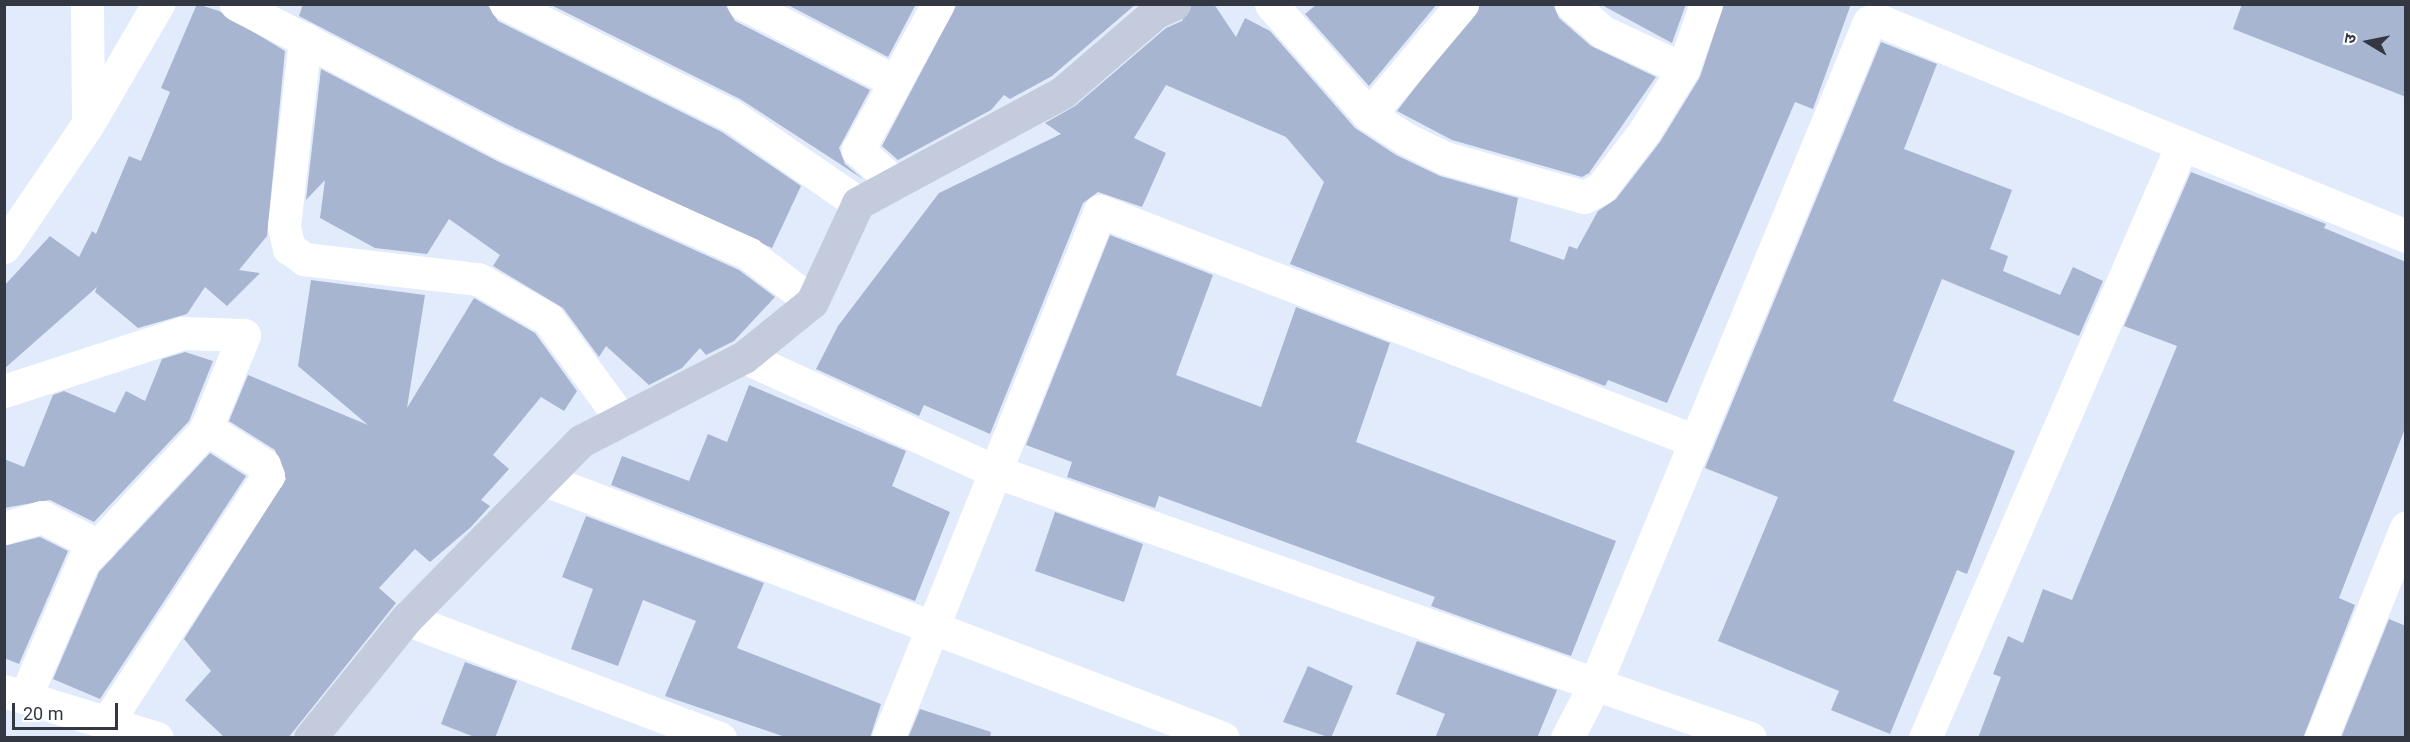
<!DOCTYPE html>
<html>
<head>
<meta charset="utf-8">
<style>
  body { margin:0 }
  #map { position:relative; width:2410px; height:742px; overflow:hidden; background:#e2ebfc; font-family:Roboto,"Noto Sans Devanagari",sans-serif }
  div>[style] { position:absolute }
  .building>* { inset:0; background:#a8b5d1 }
  .street>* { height:33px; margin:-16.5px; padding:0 16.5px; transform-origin:16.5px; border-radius:16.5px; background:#fff }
  .secondary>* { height:33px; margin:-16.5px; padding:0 16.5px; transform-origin:16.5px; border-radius:16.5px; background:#c3cbdd }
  span { translate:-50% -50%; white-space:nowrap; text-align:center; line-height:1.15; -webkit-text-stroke:5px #fff; paint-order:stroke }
  .frame { position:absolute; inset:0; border:6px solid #323742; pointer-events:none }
  .north { position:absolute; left:2338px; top:12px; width:60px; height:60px; -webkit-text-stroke:4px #fff; paint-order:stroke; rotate:280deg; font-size:16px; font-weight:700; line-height:24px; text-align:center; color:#323742 }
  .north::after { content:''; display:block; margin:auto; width:21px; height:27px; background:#323742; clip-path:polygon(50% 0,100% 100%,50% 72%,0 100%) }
  .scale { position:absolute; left:12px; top:703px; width:106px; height:27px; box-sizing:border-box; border:3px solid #323742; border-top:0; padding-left:8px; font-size:18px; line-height:21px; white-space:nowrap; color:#323742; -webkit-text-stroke:4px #fff; paint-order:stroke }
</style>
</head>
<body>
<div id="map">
  <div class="building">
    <i style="clip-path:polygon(197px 4px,219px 11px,285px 51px,267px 236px,239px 270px,260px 273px,227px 306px,205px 287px,187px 314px,138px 328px,95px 292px,97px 287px,4px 369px,4px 286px,50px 236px,79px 257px,92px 231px,96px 234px,129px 156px,141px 161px,170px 92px,161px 88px)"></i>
    <i style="clip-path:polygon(303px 4px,487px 4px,498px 21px,722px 132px,801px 186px,772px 248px,515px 128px,299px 16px)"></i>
    <i style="clip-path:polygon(549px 4px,725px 4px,735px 21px,870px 90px,839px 148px,845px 164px,863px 179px,740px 99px)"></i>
    <i style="clip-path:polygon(786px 4px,916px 4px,888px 57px)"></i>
    <i style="clip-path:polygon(957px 4px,1136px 4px,1052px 76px,1010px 99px,1004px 95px,991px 110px,898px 160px,882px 146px)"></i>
    <i style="clip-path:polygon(1192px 4px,1214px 4px,1236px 37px,1245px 18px,1270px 31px,1355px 128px,1396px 155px,1440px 176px,1518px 198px,1510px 241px,1564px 260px,1569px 246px,1577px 249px,1598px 211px,1616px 199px,1660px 142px,1700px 77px,1724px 4px,1851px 4px,1813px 109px,1795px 102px,1667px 403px,1608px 380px,1605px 386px,1290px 264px,1324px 182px,1286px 137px,1166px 85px,1134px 138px,1166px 153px,1142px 207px,1098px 192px,1083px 203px,990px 434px,924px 405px,919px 416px,816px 369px,838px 326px,939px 193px,1061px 134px,1045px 123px,1075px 106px,1166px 28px,1182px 21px)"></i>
    <i style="clip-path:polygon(1317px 4px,1437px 4px,1369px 86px,1305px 14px)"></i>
    <i style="clip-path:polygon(1480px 4px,1553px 4px,1559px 18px,1591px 46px,1656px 77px,1589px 173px,1582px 177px,1452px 140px,1397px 111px)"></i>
    <i style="clip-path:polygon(1600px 4px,1686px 4px,1672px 43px)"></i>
    <i style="clip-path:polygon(2242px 4px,2406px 4px,2406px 97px,2233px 29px)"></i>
    <i style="clip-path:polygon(1881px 42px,1937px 64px,1904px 149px,2012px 190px,1990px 249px,2008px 256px,2003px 271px,2060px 295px,2073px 267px,2103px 281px,2079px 336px,1942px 279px,1893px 401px,2015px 451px,1967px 574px,1957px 570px,1890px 734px,1831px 710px,1839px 691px,1718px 641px,1778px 497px,1705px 468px)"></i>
    <i style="clip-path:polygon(321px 69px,499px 162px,739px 270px,775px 297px,734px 341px,706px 355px,700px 348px,682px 368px,649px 385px,606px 346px,599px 357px,563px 308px,493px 266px,500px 255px,449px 219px,427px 254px,375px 248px,320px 218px,325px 180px,306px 200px)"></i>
    <i style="clip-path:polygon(2191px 172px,2326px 224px,2324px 228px,2406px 262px,2406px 426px,2339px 598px,2355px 605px,2303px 738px,1978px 738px,2001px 677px,1993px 674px,2008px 636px,2023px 643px,2043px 589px,2072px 600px,2177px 346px,2124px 326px)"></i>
    <i style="clip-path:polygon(1110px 235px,1213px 275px,1176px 375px,1261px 407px,1296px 307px,1390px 343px,1356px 442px,1616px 541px,1571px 656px,1431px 606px,1435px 597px,1159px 496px,1155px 508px,1067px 477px,1072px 462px,1026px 445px)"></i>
    <i style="clip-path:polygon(311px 280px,425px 295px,407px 408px,474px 298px,535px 333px,577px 391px,564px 411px,541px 397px,493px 455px,509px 469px,481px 500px,490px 506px,471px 527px,430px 562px,415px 549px,379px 588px,396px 603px,288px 738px,225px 738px,185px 700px,211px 671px,184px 639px,286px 479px,275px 450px,229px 421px,248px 375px,368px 425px,298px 366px)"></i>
    <i style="clip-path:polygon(185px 352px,213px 361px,189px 421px,94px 522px,50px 500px,4px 508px,4px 459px,24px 467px,53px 395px,64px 391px,115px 413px,126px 391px,145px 401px,162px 359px)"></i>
    <i style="clip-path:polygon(749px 385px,906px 451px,892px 486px,950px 512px,915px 601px,611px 485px,622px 456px,689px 481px,708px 434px,727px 442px)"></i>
    <i style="clip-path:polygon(210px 453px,246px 476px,100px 699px,53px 679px,99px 572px)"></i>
    <i style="clip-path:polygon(1055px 512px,1143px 544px,1124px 602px,1035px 571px)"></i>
    <i style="clip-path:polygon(586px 516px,764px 583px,737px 648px,881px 704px,870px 738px,788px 738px,665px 696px,696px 621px,643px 600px,618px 666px,571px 649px,593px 589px,562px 577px)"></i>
    <i style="clip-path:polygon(40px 537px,68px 551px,19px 664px,4px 658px,4px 546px)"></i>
    <i style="clip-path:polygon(2389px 619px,2406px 626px,2406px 738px,2341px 738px)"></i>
    <i style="clip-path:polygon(1417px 641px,1557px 690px,1537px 738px,1435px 738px,1445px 714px,1396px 694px)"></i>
    <i style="clip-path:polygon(465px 662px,517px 681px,495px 738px,477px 738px,441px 724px)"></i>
    <i style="clip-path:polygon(1308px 666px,1353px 686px,1331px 738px,1283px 722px)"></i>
    <i style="clip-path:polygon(920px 709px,991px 732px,990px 738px,908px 738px)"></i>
  </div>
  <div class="street">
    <i style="left:87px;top:4px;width:118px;rotate:89.5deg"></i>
    <i style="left:236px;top:4px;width:305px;rotate:27.5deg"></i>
    <i style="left:507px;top:145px;width:265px;rotate:24.2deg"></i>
    <i style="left:749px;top:254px;width:79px;rotate:37.3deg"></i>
    <i style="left:506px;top:4px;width:252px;rotate:26.4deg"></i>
    <i style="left:732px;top:116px;width:153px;rotate:34.6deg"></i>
    <i style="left:744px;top:4px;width:169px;rotate:27.2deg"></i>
    <i style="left:1271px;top:4px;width:148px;rotate:48.6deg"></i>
    <i style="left:1369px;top:115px;width:44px;rotate:33deg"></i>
    <i style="left:1406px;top:139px;width:43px;rotate:26deg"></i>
    <i style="left:1445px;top:158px;width:144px;rotate:15.7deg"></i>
    <i style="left:1584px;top:197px;width:19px;rotate:-28deg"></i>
    <i style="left:1601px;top:188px;width:71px;rotate:-52.5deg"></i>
    <i style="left:1644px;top:132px;width:74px;rotate:-58.2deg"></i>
    <i style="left:1683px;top:69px;width:69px;rotate:-70.5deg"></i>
    <i style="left:1571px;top:4px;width:43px;rotate:41.2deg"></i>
    <i style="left:1603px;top:32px;width:88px;rotate:24.8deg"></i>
    <i style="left:305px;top:39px;width:189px;rotate:96.4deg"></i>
    <i style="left:284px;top:227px;width:22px;rotate:77deg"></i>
    <i style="left:289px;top:248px;width:19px;rotate:36deg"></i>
    <i style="left:304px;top:259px;width:175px;rotate:6.6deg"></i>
    <i style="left:478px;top:279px;width:81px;rotate:29.7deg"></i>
    <i style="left:548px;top:319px;width:125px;rotate:53.8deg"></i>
    <i style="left:1369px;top:115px;width:145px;rotate:-50deg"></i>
    <i style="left:895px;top:183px;width:50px;rotate:-138.3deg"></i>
    <i style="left:858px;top:150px;width:166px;rotate:-61.3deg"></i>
    <i style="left:4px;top:247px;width:149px;rotate:-55.7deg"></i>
    <i style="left:88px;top:124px;width:139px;rotate:-59.7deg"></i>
    <i style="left:744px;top:357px;width:275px;rotate:24.5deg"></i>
    <i style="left:994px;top:471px;width:638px;rotate:19.51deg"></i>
    <i style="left:1595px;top:684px;width:61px;rotate:117.4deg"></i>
    <i style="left:4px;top:391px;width:187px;rotate:-18deg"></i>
    <i style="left:182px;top:333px;width:62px;rotate:1.8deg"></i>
    <i style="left:244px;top:335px;width:104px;rotate:112.1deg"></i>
    <i style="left:205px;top:431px;width:179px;rotate:133deg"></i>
    <i style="left:83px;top:562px;width:145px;rotate:113.2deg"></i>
    <i style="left:545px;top:480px;width:725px;rotate:20.83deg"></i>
    <i style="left:4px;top:528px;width:40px;rotate:-16deg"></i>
    <i style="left:42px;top:517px;width:64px;rotate:27deg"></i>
    <i style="left:406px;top:619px;width:336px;rotate:20.8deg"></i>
    <i style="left:4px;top:691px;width:160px;rotate:17.1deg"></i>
    <i style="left:108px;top:721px;width:293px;rotate:-56.9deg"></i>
    <i style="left:268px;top:476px;width:12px;rotate:-110deg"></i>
    <i style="left:264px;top:465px;width:69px;rotate:-147.5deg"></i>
    <i style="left:888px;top:738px;width:568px;rotate:-68.09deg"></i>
    <i style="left:1100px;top:211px;width:638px;rotate:21.13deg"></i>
    <i style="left:1750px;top:738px;width:164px;rotate:-160.8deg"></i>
    <i style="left:1595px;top:684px;width:716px;rotate:-67.52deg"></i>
    <i style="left:1869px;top:22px;width:14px"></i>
    <i style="left:1883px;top:22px;width:565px;rotate:22.25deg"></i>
    <i style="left:1925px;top:738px;width:646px;rotate:-66.57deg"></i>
    <i style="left:2321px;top:738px;width:227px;rotate:-68deg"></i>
  </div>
  <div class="secondary">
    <i style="left:310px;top:738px;width:153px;rotate:-51.1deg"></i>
    <i style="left:406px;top:619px;width:250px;rotate:-45.5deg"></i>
    <i style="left:581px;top:441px;width:183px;rotate:-27.3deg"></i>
    <i style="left:744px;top:357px;width:87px;rotate:-39deg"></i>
    <i style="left:812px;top:302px;width:109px;rotate:-65.1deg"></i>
    <i style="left:858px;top:203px;width:233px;rotate:-28.4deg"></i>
    <i style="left:1063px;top:92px;width:123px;rotate:-40.7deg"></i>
    <i style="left:1156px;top:12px;width:20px;rotate:-24deg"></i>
  </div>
  <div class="frame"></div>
  <div class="north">उ</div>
  <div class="scale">20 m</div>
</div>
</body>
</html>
